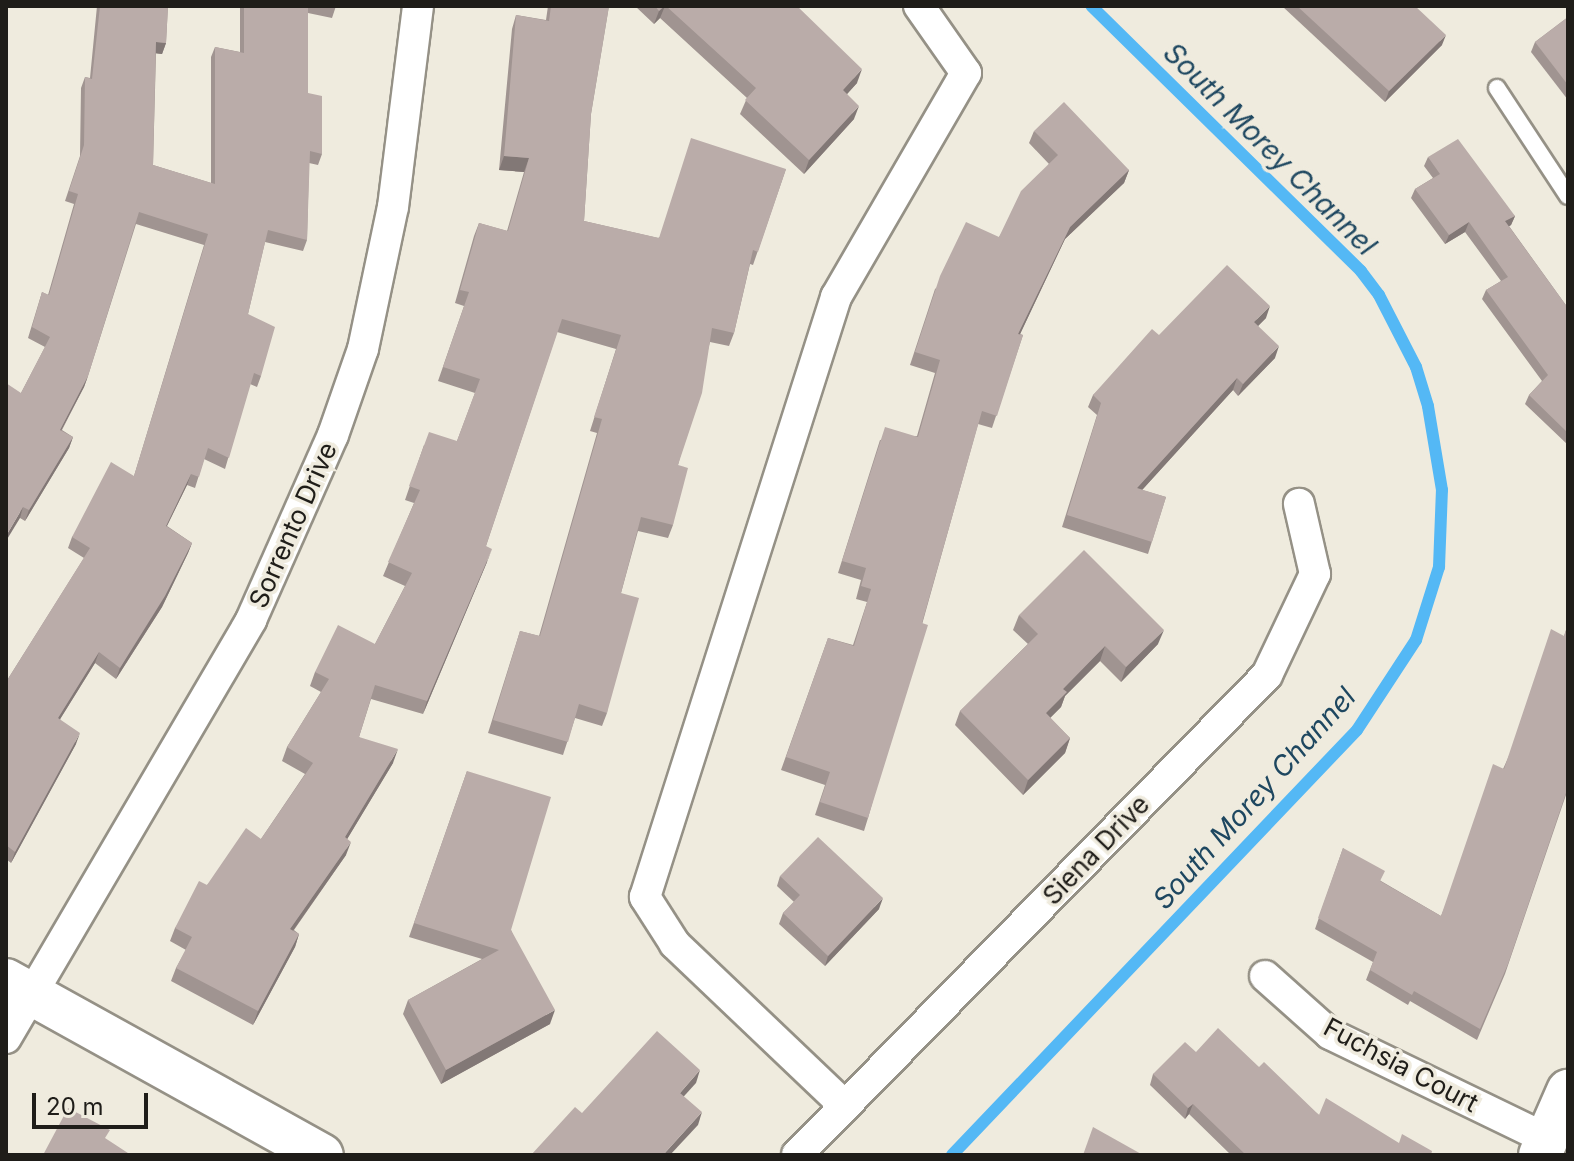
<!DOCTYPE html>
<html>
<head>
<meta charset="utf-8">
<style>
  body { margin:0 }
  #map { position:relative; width:1574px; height:1161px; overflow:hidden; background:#efebde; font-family:Inter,sans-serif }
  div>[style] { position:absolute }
  .stream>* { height:12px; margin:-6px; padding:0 6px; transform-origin:6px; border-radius:6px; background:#54b8f5 }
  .roads { filter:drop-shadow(2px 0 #959186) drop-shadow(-2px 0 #959186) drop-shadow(0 2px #959186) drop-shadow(0 -2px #959186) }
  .lane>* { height:16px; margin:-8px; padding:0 8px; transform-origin:8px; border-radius:8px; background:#fff }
  .street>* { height:30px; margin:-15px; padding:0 15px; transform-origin:15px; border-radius:15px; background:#fff }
  .secondary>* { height:42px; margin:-21px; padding:0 21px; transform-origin:21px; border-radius:21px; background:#fff }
  .wall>* { inset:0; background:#a09491 }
  .shaded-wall>* { inset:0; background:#827876 }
  .building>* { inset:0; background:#baaca9 }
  span { translate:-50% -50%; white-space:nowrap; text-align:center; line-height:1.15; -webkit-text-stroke:7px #efebde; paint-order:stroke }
  .street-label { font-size:26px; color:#1f1d19 }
  .water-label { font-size:28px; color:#1e4760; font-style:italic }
  .frame { position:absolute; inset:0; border:8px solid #1f1d19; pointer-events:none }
  .scale { position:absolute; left:32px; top:1093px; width:116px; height:36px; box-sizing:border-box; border:4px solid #1f1d19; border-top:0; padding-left:10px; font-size:24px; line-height:28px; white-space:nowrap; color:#1f1d19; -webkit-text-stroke:6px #efebde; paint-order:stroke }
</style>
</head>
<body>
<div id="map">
  <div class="stream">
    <i style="left:952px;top:1155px;width:587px;rotate:-46.38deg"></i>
    <i style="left:1357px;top:730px;width:108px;rotate:-56.8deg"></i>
    <i style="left:1416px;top:640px;width:77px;rotate:-72.5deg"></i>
    <i style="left:1439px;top:567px;width:77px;rotate:-87.8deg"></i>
    <i style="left:1442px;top:490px;width:85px;rotate:-99.5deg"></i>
    <i style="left:1428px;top:406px;width:41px;rotate:-107.1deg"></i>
    <i style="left:1416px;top:367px;width:81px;rotate:-117.2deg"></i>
    <i style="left:1379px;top:295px;width:30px;rotate:-127deg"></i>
    <i style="left:1361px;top:271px;width:378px;rotate:-135.5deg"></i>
  </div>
  <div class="roads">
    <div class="lane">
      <i style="left:1497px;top:88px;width:129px;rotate:56.7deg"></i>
    </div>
    <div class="street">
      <i style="left:1265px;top:976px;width:87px;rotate:41.7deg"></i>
      <i style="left:1330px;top:1034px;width:241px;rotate:25.8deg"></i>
      <i style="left:6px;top:1038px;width:485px;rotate:-59.6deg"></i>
      <i style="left:251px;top:620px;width:202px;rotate:-66.1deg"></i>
      <i style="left:333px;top:435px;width:91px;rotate:-70.8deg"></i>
      <i style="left:363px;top:349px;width:145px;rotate:-78.1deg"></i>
      <i style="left:393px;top:207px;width:203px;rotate:-82.9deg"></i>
      <i style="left:845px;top:1106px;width:235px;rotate:-136.4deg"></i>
      <i style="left:675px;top:944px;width:56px;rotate:-122.6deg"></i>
      <i style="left:645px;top:897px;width:630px;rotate:-72.34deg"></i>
      <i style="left:836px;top:297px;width:259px;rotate:-59.9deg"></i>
      <i style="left:966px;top:73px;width:82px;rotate:-125deg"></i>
      <i style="left:797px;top:1155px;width:672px;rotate:-45.6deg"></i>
      <i style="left:1267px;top:675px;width:112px;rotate:-64.6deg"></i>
      <i style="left:1315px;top:574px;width:72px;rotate:-102.9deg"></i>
    </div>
    <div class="secondary">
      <i style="left:6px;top:980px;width:361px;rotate:29deg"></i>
      <i style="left:1540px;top:1155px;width:70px;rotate:-66.4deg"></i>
    </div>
  </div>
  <div class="wall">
    <i style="clip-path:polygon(97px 6px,168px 6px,166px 43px,162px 54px,156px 53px,153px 165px,211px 183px,211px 57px,215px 47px,240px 52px,240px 6px,336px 6px,332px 18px,308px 13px,308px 93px,322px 154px,318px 165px,309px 163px,307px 240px,303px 251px,265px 242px,248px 314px,261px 376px,257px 387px,250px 384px,225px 469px,204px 459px,195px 488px,187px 485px,167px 526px,192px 543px,188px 553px,162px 607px,116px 679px,95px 663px,60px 719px,76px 744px,11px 863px,6px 859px,6px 682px,84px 558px,68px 548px,72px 537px,134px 476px,204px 245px,136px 224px,88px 376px,84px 387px,62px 430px,73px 437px,69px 448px,25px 521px,20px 518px,21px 393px,45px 347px,28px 338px,42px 292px,48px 295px,74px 204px,65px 201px,80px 156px,81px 88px,85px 77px,90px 78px)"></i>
    <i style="clip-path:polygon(548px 6px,609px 6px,591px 114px,584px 221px,658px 238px,786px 169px,753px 265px,750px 264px,734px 333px,729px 346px,710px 342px,678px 465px,673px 525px,668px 538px,638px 531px,621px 593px,607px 713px,602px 726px,575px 718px,563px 755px,488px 733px,520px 631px,539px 636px,597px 433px,590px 431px,616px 349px,557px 332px,486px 546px,487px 562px,423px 714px,371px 699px,359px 737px,393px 763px,347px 839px,346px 855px,294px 930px,299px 934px,295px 947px,253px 1025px,171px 981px,176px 968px,186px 950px,170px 941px,175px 928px,207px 885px,261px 839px,305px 774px,282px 761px,287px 747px,321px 692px,310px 686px,315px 672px,375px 644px,405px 586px,383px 576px,414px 503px,405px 500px,424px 445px,457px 441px,475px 393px,438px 381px,464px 306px,455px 303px,474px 236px,479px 223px,507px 231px,524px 172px,499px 170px,512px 29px,516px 15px,546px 20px)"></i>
    <i style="clip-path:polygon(635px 6px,797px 6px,857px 83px,847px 94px,854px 119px,804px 174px,740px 114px,747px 98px,660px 18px,654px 24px)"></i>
    <i style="clip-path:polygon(1282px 6px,1415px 6px,1442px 45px,1385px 102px)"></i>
    <i style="clip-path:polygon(1568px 17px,1568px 100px,1531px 52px,1535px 42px)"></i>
    <i style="clip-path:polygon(1034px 131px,1129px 170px,1124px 183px,1065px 239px,1020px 334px,1023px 335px,992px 428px,978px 424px,868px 818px,864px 831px,815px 815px,825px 785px,781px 770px,828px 638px,853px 645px,867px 602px,856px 599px,861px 580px,838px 573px,880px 440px,917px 436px,935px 373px,910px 365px,935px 289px,999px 237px,1049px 164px,1029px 143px)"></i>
    <i style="clip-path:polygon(1428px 157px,1515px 216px,1511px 225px,1509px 226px,1568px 308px,1568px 445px,1525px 404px,1529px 395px,1542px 381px,1482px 299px,1486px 290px,1501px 281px,1465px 232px,1445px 244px,1411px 198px,1415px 189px,1433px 178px,1424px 166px)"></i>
    <i style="clip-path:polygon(1266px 318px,1258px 326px,1275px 358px,1238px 396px,1233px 390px,1142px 490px,1166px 497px,1148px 554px,1062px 527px,1097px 415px,1088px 407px,1093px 395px,1159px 335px)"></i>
    <i style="clip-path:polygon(1019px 615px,1158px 644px,1121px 682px,1100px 661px,1065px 696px,1061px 707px,1050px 718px,1070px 738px,1065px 753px,1023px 795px,955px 725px,960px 711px,1028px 644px,1013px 630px)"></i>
    <i style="clip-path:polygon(1568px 624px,1568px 789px,1505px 974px,1477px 1040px,1410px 1001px,1408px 1005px,1366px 980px,1373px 962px,1315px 929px,1343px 848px,1381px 881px,1441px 916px,1503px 769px,1564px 636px)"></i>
    <i style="clip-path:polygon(467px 771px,511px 930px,550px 1024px,441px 1084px,403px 1014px,408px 1000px,482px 959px,409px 937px)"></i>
    <i style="clip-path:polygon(780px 876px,879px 909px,825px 966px,779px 924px,783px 913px,794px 902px,777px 886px)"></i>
    <i style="clip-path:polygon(1196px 1052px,1259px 1067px,1319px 1115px,1431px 1155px,1231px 1155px,1189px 1114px,1185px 1119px,1150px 1085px,1153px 1074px)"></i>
  </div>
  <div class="shaded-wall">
    <i style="clip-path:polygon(665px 6px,660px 18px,654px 24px,659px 11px)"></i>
    <i style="clip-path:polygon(1446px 35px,1442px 45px,1385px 102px,1389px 91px)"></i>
    <i style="clip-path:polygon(156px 42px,166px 43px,162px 54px,152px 53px)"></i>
    <i style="clip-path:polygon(862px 69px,857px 83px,838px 104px,843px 90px)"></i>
    <i style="clip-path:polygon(859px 106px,854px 119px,804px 174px,809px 160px)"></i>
    <i style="clip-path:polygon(504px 156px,529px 158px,524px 172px,499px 170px)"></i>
    <i style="clip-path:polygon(1129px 170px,1124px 183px,1065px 239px,1014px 347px,1018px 334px,1070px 227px)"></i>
    <i style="clip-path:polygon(1515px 216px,1511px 225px,1502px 231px,1505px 221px)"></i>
    <i style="clip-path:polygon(1469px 222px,1465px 232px,1445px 244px,1449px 235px)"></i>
    <i style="clip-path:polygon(1270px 306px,1266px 318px,1250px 334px,1254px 322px)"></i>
    <i style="clip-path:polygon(1279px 346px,1275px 358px,1238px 396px,1243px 384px)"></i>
    <i style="clip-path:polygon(88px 376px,84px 387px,56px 440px,60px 430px)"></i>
    <i style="clip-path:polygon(1237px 378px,1233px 390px,1133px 500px,1137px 488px)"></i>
    <i style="clip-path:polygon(73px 437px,69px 448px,25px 521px,29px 510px)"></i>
    <i style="clip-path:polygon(191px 474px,187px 485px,162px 536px,166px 526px)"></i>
    <i style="clip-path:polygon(23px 507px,20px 518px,6px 541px,6px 536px)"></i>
    <i style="clip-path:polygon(192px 543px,188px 553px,162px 607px,116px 679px,120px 668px)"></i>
    <i style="clip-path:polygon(492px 549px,487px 562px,423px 714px,427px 701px)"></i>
    <i style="clip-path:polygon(1164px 630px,1158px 644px,1121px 682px,1126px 667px)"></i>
    <i style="clip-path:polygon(1105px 646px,1100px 661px,1065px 696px,1061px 707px,1040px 728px,1046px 713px,1063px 689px)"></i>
    <i style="clip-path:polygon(99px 652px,95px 663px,54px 729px,58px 718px)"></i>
    <i style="clip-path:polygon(80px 733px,76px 744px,11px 863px,15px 852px)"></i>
    <i style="clip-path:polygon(1070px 738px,1065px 753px,1023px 795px,1028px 780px)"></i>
    <i style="clip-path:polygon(398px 749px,393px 763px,340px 851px,345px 837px)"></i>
    <i style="clip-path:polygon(351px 842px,346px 855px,285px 942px,290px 929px)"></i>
    <i style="clip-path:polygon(883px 898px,879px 909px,825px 966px,828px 956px)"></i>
    <i style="clip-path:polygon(299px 934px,295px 947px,253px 1025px,258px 1011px)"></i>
    <i style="clip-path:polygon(555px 1010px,550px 1024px,441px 1084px,446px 1070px)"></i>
    <i style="clip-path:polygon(700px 1070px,696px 1083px,676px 1105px,680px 1093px)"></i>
    <i style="clip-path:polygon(1193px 1104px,1189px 1114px,1185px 1119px,1188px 1108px)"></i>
    <i style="clip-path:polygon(702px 1112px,698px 1125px,670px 1155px,663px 1155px)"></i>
  </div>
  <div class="building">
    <i style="clip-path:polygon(100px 6px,168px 6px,166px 43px,156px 42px,153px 165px,215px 184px,215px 47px,244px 53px,244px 6px,308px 6px,308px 93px,322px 96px,322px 154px,310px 151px,307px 240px,268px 230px,248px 314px,275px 327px,261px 376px,254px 373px,229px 458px,208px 448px,199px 477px,191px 474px,166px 526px,192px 543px,165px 596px,120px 668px,99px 652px,58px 718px,80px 733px,15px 852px,6px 845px,6px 682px,90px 548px,72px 537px,111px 462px,134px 476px,208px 234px,139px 212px,88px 376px,60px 430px,73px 437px,29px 510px,23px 507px,6px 536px,6px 383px,21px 393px,50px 337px,32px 327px,42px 292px,49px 295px,78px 194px,69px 191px,84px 145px,85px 77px,92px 79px)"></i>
    <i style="clip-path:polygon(551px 6px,609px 6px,591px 114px,584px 221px,659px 238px,691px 138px,786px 169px,758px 252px,753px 250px,734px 333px,712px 328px,702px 393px,678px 465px,688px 468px,673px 525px,641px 517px,621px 593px,639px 598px,607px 713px,579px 704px,568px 742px,493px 720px,520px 631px,540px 636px,602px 419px,594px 417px,621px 335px,562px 319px,486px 546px,492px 549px,427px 701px,375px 685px,359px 737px,398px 749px,345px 837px,351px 842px,290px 929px,299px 934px,258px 1011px,176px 968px,192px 937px,175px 928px,199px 881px,207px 885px,246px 828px,261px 839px,313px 763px,287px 747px,329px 679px,315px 672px,338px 625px,375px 644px,412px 573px,388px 562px,420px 490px,409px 486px,429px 432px,457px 441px,480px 379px,443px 367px,469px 292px,460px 290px,479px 223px,508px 231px,529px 158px,504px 156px,516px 15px,549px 21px)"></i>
    <i style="clip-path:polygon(655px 6px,664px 6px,659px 11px)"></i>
    <i style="clip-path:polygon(666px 6px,797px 6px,862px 69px,843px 90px,859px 106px,809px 160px,745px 100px,756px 88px)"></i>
    <i style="clip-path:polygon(1297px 6px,1415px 6px,1446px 35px,1389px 91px)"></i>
    <i style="clip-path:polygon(1568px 17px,1568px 85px,1535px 42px)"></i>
    <i style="clip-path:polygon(1064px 102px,1129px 170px,1070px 227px,1018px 334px,1023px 335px,997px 416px,982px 411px,922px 623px,928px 625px,868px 818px,820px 802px,830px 772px,786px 757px,828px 638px,854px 646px,871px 589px,861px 586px,866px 568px,842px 561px,885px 427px,918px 437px,940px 360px,915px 352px,940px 276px,966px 222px,999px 237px,1021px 191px,1058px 155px,1034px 131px)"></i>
    <i style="clip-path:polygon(1458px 139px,1515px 216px,1505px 221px,1568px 308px,1568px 433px,1529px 395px,1548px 375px,1486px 290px,1508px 277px,1469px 222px,1449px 235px,1415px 189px,1440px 174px,1428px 157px)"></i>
    <i style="clip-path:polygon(1227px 265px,1270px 306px,1254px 322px,1279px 346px,1243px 384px,1237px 378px,1137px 488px,1166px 497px,1152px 542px,1067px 515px,1101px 403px,1093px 395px,1152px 329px,1159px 335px)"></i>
    <i style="clip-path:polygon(1084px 550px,1164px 630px,1126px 667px,1105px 646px,1063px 689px,1067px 692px,1046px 713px,1070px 738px,1028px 780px,960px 711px,1038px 634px,1019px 615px)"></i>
    <i style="clip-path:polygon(1568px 624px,1568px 787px,1508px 964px,1480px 1029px,1414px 991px,1412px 995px,1370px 970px,1377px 952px,1318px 918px,1343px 848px,1385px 871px,1380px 881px,1441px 916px,1493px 764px,1504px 769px,1551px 629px,1564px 636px)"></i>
    <i style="clip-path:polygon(467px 771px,551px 797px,511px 930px,555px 1010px,446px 1070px,408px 1000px,499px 950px,414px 923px)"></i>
    <i style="clip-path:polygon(818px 837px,883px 898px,828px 956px,783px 913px,800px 895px,780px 876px)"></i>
    <i style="clip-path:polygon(1218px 1028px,1259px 1067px,1264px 1062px,1319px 1115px,1326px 1098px,1399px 1143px,1402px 1134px,1432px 1151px,1431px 1155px,1246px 1155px,1193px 1104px,1188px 1108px,1153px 1074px,1185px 1042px,1196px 1052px)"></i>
    <i style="clip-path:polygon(657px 1031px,700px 1070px,680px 1093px,702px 1112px,663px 1155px,531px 1155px,575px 1107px,582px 1113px)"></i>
    <i style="clip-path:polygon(68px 1108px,110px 1130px,105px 1138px,131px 1155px,43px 1155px)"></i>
    <i style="clip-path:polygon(1093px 1127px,1143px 1155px,1083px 1155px)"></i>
  </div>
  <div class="street-label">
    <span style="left:293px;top:525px;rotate:-66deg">Sorrento Drive</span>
    <span style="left:1096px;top:850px;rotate:-46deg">Siena Drive</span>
    <span style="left:1401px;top:1065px;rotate:28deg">Fuchsia Court</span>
  </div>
  <div class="water-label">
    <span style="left:1270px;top:149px;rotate:45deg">South Morey Channel</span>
    <span style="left:1254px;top:798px;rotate:-48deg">South Morey Channel</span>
  </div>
  <div class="frame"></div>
  <div class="scale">20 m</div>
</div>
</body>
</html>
